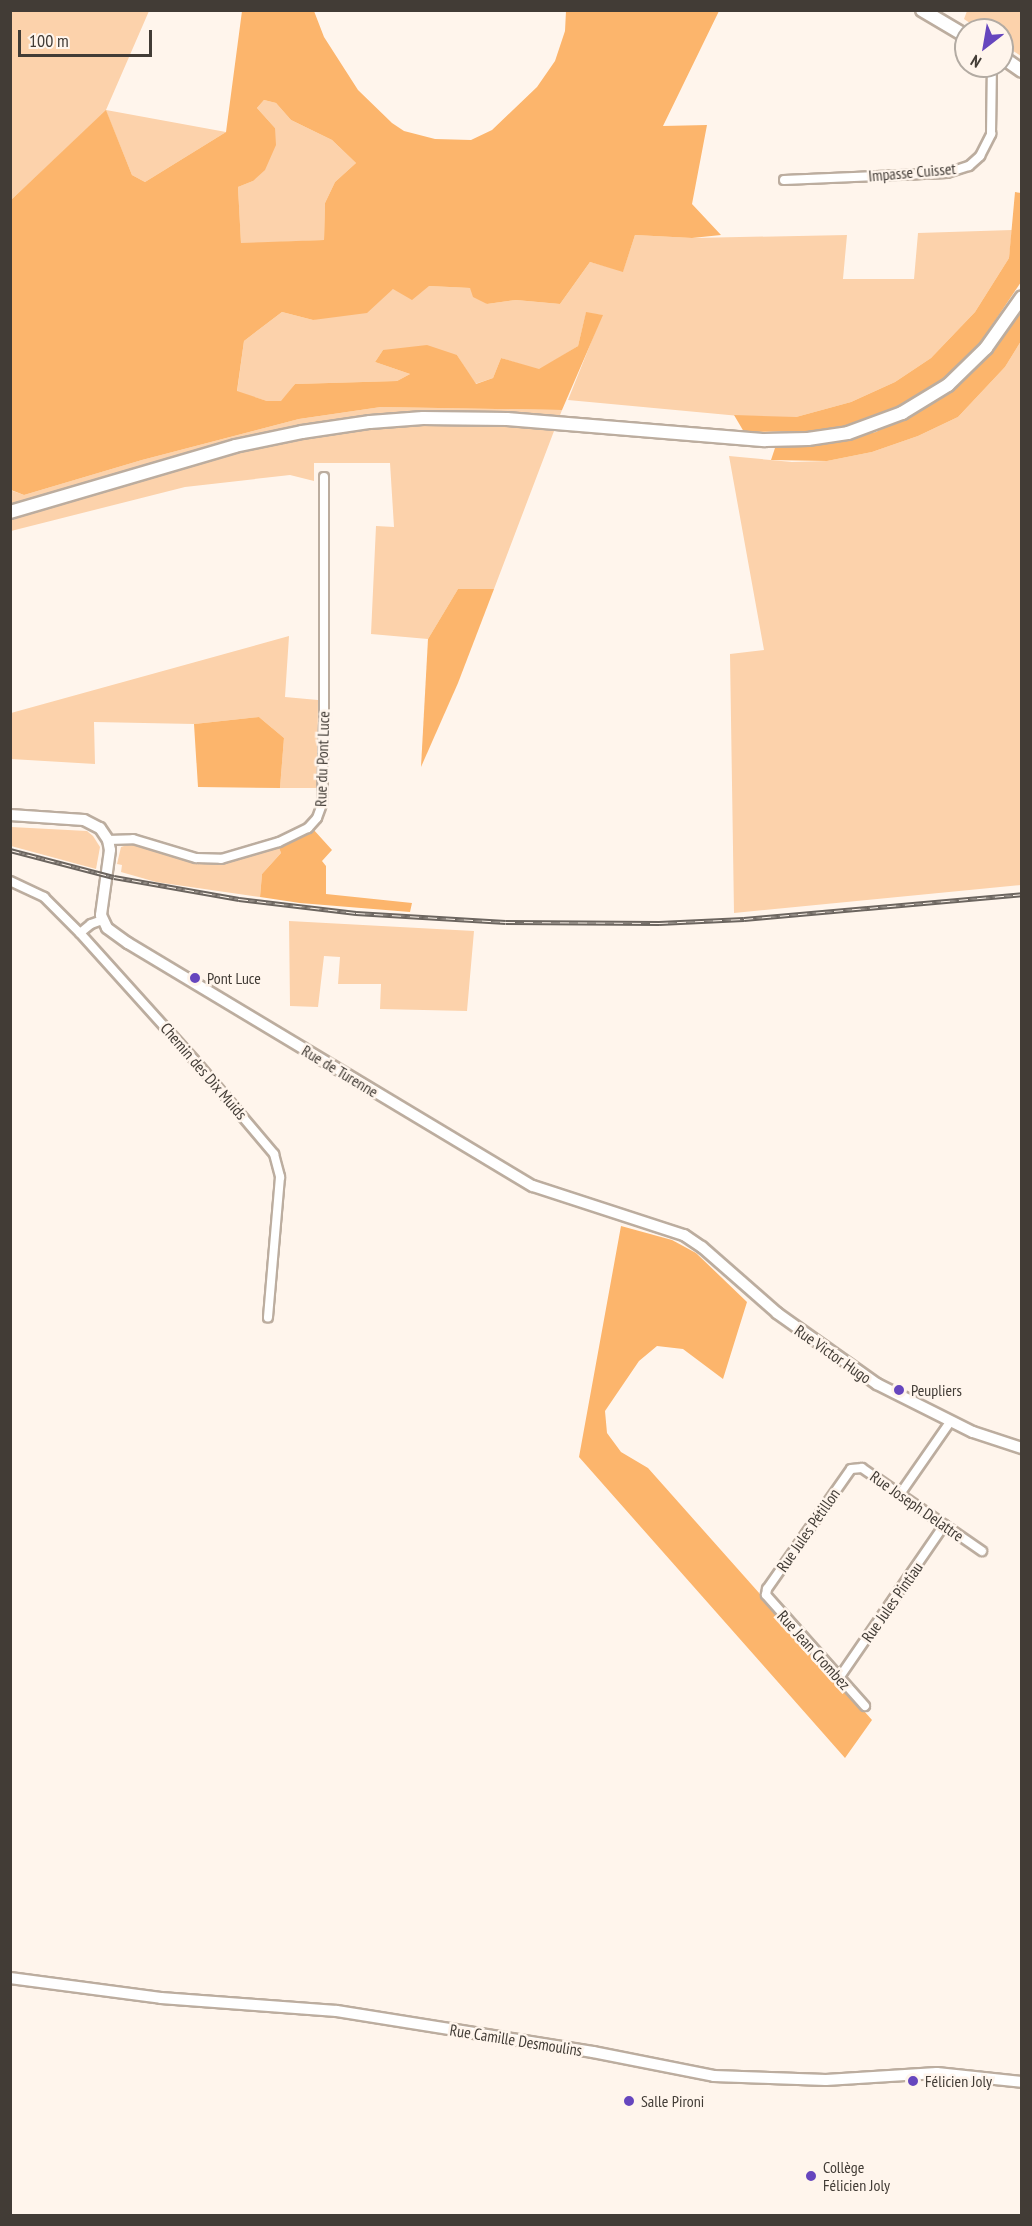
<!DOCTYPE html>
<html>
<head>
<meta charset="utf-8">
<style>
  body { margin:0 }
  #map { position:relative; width:1032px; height:2226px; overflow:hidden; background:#fff5ec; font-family:"PT Sans Narrow",sans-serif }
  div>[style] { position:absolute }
  .green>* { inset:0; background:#fcd2ab }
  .forest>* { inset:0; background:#fcb56c }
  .roads { filter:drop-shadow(2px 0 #bcad9f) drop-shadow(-2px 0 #bcad9f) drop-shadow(0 2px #bcad9f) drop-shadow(0 -2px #bcad9f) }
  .minor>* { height:8px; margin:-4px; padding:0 4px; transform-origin:4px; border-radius:4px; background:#fff }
  .tertiary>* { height:10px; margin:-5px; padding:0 5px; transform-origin:5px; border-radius:5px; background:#fff }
  .secondary>* { height:12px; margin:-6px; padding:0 6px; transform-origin:6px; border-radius:6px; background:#fff }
  .primary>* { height:12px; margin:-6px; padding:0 6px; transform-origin:6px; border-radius:6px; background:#fff }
  .rail>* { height:5px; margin-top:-2.5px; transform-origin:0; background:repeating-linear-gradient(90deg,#fff5ec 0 9px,#6c655f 0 18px); box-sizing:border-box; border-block:2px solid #6c655f }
  .dots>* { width:16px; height:16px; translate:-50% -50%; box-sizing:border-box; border:3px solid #fff5ec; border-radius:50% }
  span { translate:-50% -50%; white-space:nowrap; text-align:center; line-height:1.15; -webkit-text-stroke:5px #fff5ec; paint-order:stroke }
  .street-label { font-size:16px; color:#423c36 }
  .poi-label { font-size:16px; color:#423c36 }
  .left { translate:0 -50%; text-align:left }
  .frame { position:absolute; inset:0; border:12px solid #423c36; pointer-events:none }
  .north { position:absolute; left:954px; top:18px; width:60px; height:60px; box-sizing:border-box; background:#fff5ec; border:2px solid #b3aba3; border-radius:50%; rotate:211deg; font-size:16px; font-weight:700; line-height:24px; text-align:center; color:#423c36 }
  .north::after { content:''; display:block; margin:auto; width:21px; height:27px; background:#6646be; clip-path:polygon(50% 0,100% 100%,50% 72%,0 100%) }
  .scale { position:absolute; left:18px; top:30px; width:134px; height:27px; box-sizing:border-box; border:3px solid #423c36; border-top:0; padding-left:8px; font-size:18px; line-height:21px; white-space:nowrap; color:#423c36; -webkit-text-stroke:4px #fff5ec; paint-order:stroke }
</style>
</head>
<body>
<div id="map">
  <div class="green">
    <i style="clip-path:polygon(11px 11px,149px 11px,106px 110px,226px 132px,145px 182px,132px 175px,106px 111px,11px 200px)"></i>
    <i style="clip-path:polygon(967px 11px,1021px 11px,1021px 56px,1002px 44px,1002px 30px,980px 30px,964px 19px)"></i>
    <i style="clip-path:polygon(264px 100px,276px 103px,291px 120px,332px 140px,356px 163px,335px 182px,325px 203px,324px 240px,241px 244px,238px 187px,253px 181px,275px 128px,257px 108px)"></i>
    <i style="clip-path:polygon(1012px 230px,1009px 258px,975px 312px,931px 358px,895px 382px,851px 402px,796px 417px,761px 418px,568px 400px,602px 315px,586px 313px,578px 346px,539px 370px,501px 358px,493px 378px,475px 384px,457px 355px,383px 350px,375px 362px,410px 374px,397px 381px,295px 384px,282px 401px,267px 401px,237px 392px,244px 341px,282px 312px,313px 320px,393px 289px,429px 286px,470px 288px,487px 304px,516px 300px,560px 304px,590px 262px,623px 271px,635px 235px,692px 238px,847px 235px,843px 279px,914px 279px,918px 233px)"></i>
    <i style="clip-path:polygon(1021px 341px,1021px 885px,734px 913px,730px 654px,764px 650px,729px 456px,792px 462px,827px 461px,872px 452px,918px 436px,958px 417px,1005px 367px)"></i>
    <i style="clip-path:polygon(381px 407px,562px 410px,494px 589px,458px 589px,428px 639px,371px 634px,376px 526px,394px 527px,390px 463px,314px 463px,314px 481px,290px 475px,185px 487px,11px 531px,10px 490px,24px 495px,142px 460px,299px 419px)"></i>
    <i style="clip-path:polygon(289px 636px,285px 697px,318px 700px,317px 788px,280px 788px,284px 738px,259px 717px,194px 724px,94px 722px,95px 764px,11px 759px,11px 713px)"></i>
    <i style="clip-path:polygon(11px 827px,87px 831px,93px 836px,100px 847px,96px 869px,11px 846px)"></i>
    <i style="clip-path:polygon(130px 844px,186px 861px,215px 863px,278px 845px,281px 853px,262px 874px,260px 897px,156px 882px,121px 872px,122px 865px,117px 864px,121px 847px)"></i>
    <i style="clip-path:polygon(289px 921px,474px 931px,467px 1011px,380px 1009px,381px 984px,338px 984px,340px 957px,324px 956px,318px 1007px,290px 1006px)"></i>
  </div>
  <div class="forest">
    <i style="clip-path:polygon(evenodd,242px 11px,314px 11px,324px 37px,358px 90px,392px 123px,404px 131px,435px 139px,471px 140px,492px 130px,537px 87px,555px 61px,565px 31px,566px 11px,719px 11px,663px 126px,707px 125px,692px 204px,721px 235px,692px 238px,635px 235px,623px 272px,590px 262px,560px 304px,516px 300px,487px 304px,473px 297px,470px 288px,429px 286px,412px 300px,393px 289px,367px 313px,313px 320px,282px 312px,244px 341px,237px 391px,267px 401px,281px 401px,295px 384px,397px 381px,410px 374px,375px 362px,383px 350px,427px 345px,457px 355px,476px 384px,493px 378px,501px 358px,539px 369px,578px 346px,586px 312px,603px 315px,562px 410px,381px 407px,299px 419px,142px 460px,24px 495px,11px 490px,11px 200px,106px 110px,132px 175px,145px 182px,226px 132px,242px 11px,264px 100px,276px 103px,291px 120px,332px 140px,356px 163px,335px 182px,325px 203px,324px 240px,241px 243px,238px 187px,253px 181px,265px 170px,276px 145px,275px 128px,257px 108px,264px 100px)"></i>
    <i style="clip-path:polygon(1015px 192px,1021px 193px,1021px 282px,972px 355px,923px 395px,875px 418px,825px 431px,744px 432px,734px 415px,796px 417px,851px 402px,895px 382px,931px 358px,975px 312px,1009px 258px)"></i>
    <i style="clip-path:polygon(1021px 307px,1021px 341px,1005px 367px,958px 417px,918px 436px,872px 452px,827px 461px,771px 460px,775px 448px,827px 443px,876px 432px,921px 407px,990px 353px)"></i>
    <i style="clip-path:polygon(458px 589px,494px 589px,458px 683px,421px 767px,428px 639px)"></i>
    <i style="clip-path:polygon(259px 717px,284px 738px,280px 788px,198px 787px,194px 724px)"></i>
    <i style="clip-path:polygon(313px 829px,332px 850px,322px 861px,326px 866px,326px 894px,412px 903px,410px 912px,300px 903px,260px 897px,262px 874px,281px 853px,278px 845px)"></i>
    <i style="clip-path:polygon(621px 1226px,672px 1240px,696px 1253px,747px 1302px,723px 1379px,683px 1349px,657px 1346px,639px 1361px,605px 1411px,607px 1433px,621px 1452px,648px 1468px,872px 1720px,845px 1758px,579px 1457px)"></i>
  </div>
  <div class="roads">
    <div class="minor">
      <i style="left:784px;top:180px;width:163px;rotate:-2.5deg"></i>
      <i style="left:947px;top:173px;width:23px;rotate:-18deg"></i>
      <i style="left:969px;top:166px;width:15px;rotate:-42deg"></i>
      <i style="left:980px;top:156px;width:25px;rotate:-63deg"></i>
      <i style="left:991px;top:134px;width:68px;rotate:-89.2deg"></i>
      <i style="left:108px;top:840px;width:25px;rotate:-2deg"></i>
      <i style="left:133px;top:839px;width:66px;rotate:16.8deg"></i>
      <i style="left:196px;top:858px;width:25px;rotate:2deg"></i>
      <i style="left:221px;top:859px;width:60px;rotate:-16.3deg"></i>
      <i style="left:279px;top:842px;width:32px;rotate:-26deg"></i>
      <i style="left:308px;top:828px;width:13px;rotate:-48deg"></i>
      <i style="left:317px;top:818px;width:15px;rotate:-70deg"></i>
      <i style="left:322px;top:804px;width:81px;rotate:-88.6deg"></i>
      <i style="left:324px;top:723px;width:246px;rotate:-90deg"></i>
      <i style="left:10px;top:881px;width:38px;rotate:25deg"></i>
      <i style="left:44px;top:897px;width:51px;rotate:45deg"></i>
      <i style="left:80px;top:933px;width:176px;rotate:48deg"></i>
      <i style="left:198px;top:1064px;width:118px;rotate:49.8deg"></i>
      <i style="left:274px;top:1154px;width:24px;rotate:75deg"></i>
      <i style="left:280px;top:1177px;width:141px;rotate:94.9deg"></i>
      <i style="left:80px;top:933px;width:14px;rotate:-39deg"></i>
      <i style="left:91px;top:924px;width:12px;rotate:-20deg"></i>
      <i style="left:900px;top:1494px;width:88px;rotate:-55.2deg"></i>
      <i style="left:839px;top:1678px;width:186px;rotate:-55.5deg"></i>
      <i style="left:865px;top:1706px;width:149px;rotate:-131.7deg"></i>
      <i style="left:766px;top:1595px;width:6px;rotate:-81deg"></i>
      <i style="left:767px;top:1589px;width:146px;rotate:-55deg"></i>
      <i style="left:851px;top:1469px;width:11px;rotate:-5deg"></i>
      <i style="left:862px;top:1468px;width:146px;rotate:34.7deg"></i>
    </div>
    <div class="tertiary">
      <i style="left:10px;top:815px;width:74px;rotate:3.9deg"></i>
      <i style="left:84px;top:820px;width:18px;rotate:27deg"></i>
      <i style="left:100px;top:828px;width:14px;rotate:56deg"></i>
      <i style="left:108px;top:840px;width:10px;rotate:79deg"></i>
      <i style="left:110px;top:850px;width:66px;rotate:97.9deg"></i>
      <i style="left:101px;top:915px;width:14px;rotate:65deg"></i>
      <i style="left:107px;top:928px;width:26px;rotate:36deg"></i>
      <i style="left:128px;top:943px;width:472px;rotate:31deg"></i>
      <i style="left:533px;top:1186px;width:159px;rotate:18deg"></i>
      <i style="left:684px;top:1235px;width:22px;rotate:34deg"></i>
      <i style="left:702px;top:1247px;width:100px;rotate:41.3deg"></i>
      <i style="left:777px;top:1313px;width:123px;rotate:35.4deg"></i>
      <i style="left:877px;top:1384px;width:107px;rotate:26.6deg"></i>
      <i style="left:973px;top:1432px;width:52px;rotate:18.1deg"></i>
      <i style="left:10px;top:1978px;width:152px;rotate:7.5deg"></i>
      <i style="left:161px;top:1998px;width:176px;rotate:4.2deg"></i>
      <i style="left:337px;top:2011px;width:259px;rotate:9.1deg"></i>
      <i style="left:593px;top:2052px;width:123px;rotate:11.2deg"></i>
      <i style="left:714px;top:2076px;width:112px;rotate:2deg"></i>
      <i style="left:826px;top:2080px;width:111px;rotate:-3.6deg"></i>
      <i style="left:937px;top:2073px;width:85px;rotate:6deg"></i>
    </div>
    <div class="secondary">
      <i style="left:10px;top:512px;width:234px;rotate:-16.3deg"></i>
      <i style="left:235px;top:446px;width:68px;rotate:-11.8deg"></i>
      <i style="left:302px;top:432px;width:69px;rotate:-8.4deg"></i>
      <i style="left:370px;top:422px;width:53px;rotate:-4.3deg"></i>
      <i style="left:423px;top:418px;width:84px;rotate:0.7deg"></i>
      <i style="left:507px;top:419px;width:259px;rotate:4.7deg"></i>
      <i style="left:765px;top:440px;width:43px;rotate:-1.3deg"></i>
      <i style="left:808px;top:439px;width:40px;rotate:-8.5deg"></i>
      <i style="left:848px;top:433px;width:58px;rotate:-20.3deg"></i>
      <i style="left:902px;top:413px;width:54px;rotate:-31.3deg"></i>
      <i style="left:948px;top:385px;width:53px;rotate:-44.2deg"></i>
      <i style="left:986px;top:348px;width:62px;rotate:-54.8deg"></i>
    </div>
    <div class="primary">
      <i style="left:922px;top:10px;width:51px;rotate:30.6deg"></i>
      <i style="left:1002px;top:57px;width:24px;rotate:35deg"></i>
    </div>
  </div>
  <div class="rail">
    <i style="left:10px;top:850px;width:107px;rotate:14.6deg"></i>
    <i style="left:114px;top:877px;width:127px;rotate:10deg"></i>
    <i style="left:239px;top:899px;width:118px;rotate:6.8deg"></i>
    <i style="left:356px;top:913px;width:150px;rotate:3.4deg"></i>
    <i style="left:506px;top:922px;width:153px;rotate:0.4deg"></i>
    <i style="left:659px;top:923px;width:85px;rotate:-2.7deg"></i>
    <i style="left:744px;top:919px;width:279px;rotate:-5.1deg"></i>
  </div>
  <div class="dots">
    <i style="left:195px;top:978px;background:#6646be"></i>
    <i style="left:899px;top:1390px;background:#6646be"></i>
    <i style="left:913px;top:2081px;background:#6646be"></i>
    <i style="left:629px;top:2101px;background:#6646be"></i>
    <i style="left:811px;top:2176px;background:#6646be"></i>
  </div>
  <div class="street-label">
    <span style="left:912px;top:172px;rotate:-5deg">Impasse Cuisset</span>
    <span style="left:322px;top:759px;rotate:-88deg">Rue du Pont Luce</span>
    <span style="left:204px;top:1071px;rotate:49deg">Chemin des Dix Muids</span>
    <span style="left:340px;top:1071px;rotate:31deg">Rue de Turenne</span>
    <span style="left:833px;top:1354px;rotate:35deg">Rue Victor Hugo</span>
    <span style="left:917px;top:1506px;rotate:35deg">Rue Joseph Delattre</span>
    <span style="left:808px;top:1530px;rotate:-55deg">Rue Jules Pétillon</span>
    <span style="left:892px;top:1602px;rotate:-55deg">Rue Jules Pintiau</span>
    <span style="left:814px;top:1650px;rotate:48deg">Rue Jean Crombez</span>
    <span style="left:516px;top:2040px;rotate:9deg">Rue Camille Desmoulins</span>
  </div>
  <div class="poi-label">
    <span class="left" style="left:207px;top:978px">Pont Luce</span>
    <span class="left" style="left:911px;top:1390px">Peupliers</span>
    <span class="left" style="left:925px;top:2081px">Félicien Joly</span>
    <span class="left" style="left:641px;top:2101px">Salle Pironi</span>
    <span class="left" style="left:823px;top:2176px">Collège<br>Félicien Joly</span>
  </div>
  <div class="frame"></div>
  <div class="north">N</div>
  <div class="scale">100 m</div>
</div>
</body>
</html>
